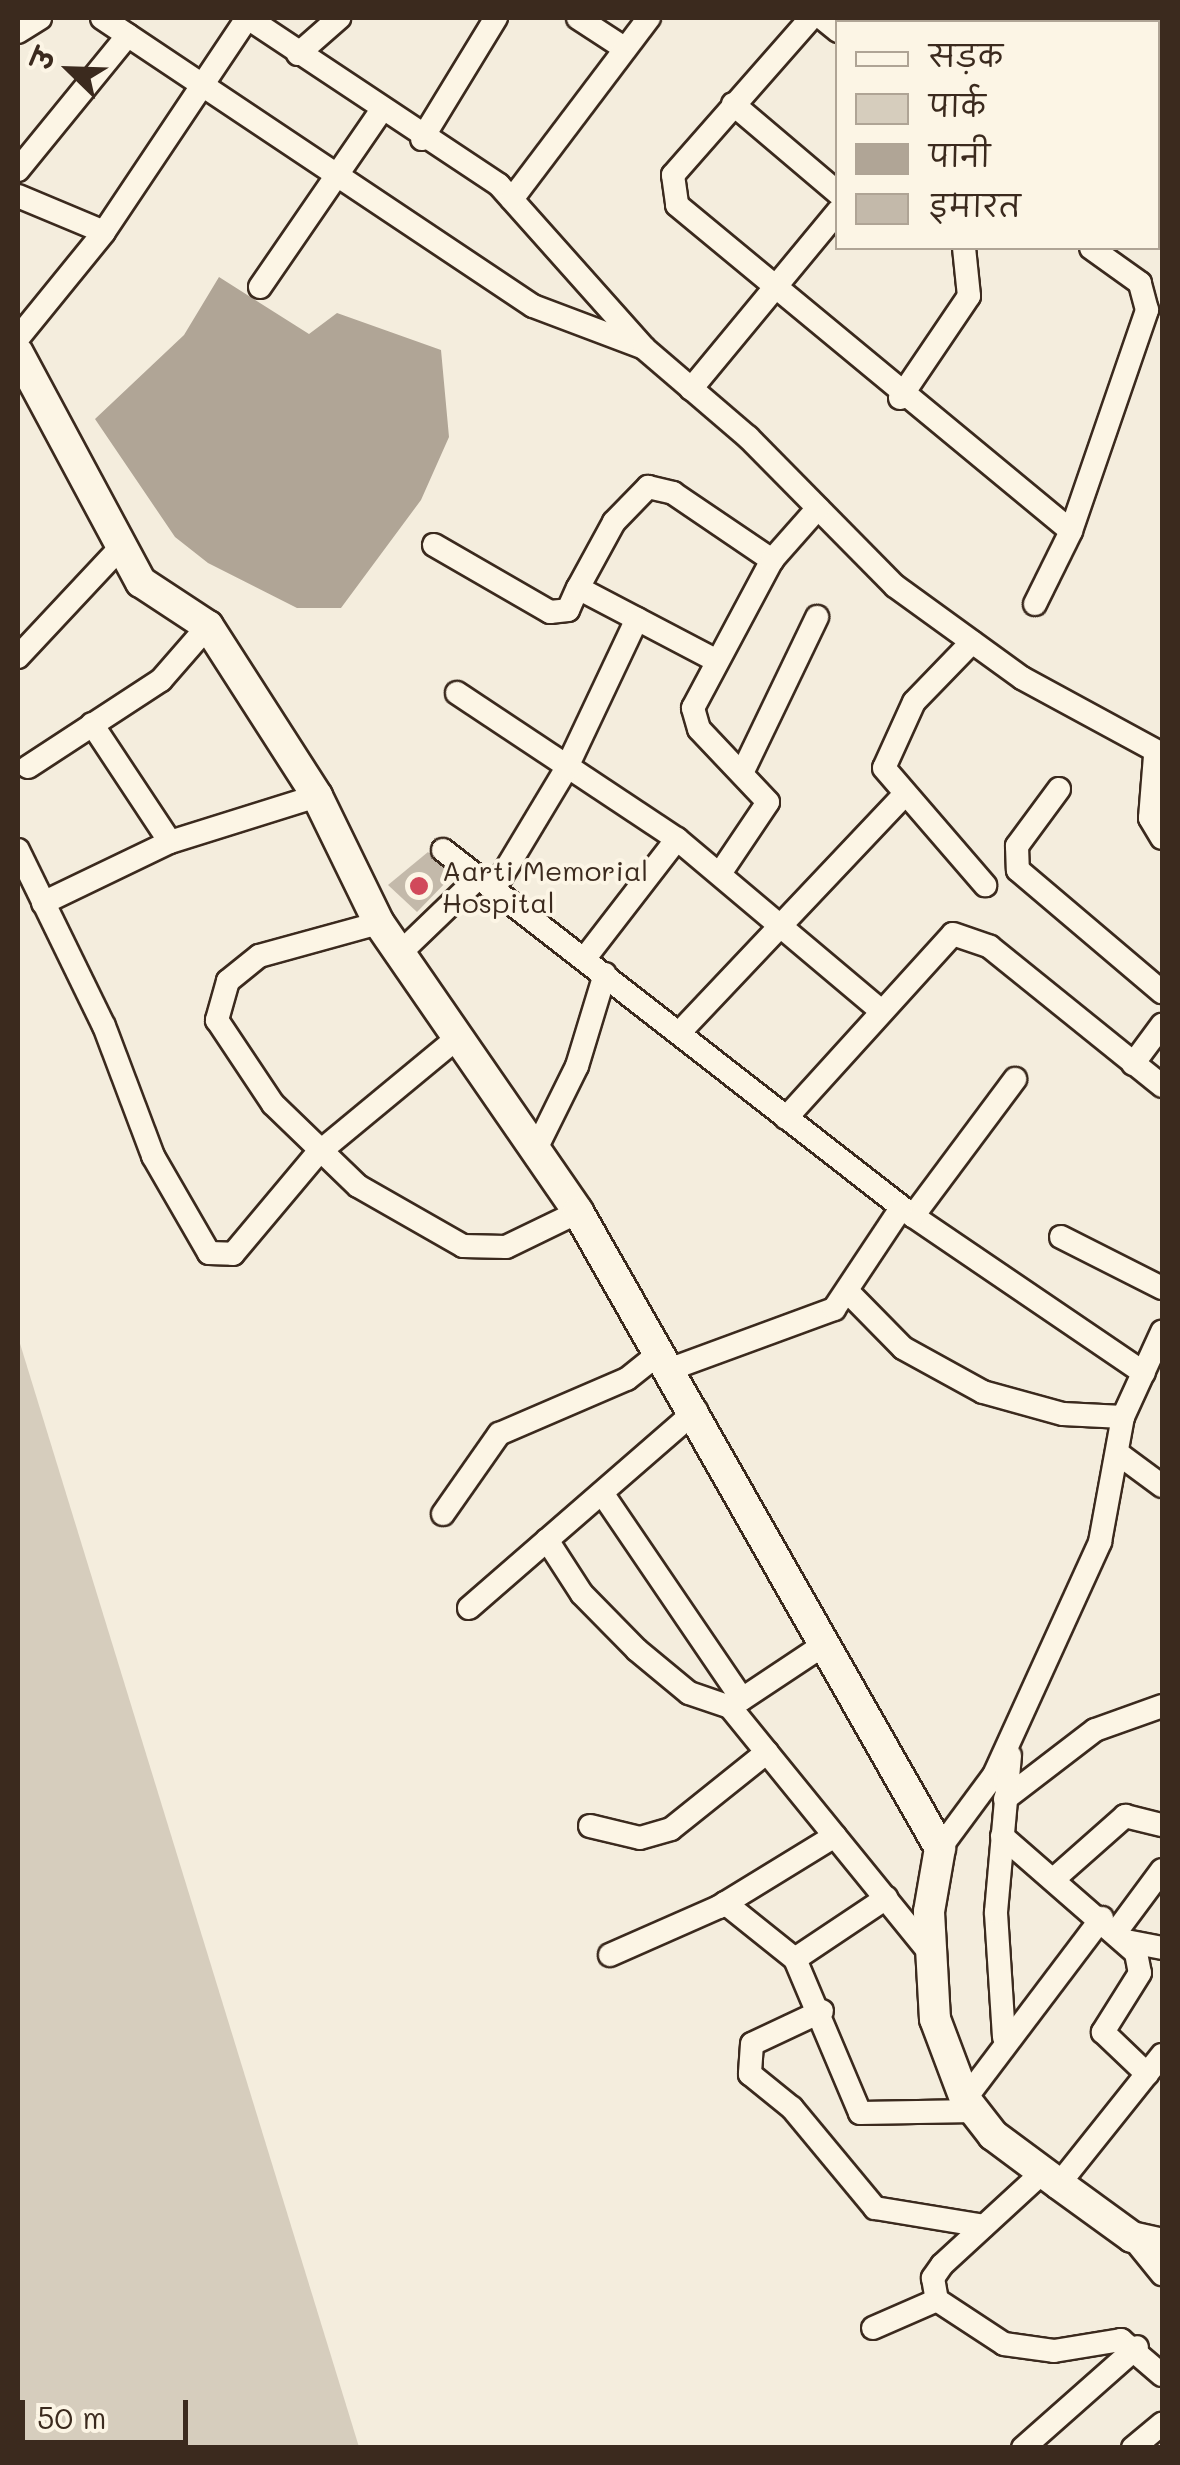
<!DOCTYPE html>
<html>
<head>
<meta charset="utf-8">
<style>
  body { margin:0 }
  #map { position:relative; width:1180px; height:2465px; overflow:hidden; background:#f4eddd; font-family:Mali,"Playpen Sans Deva",sans-serif }
  div>[style] { position:absolute }
  .green>* { inset:0; background:#d6cdbd }
  .water>* { inset:0; background:#b0a596 }
  .shadow>* { inset:0; background:#0003 }
  .building>* { inset:0; background:#c3b9aa }
  .roads { filter:drop-shadow(2px 0 #3b2a1e) drop-shadow(-2px 0 #3b2a1e) drop-shadow(0 2px #3b2a1e) drop-shadow(0 -2px #3b2a1e) }
  .street>* { height:22px; margin:-11px; padding:0 11px; transform-origin:11px; border-radius:11px; background:#fcf5e5 }
  .secondary>* { height:30px; margin:-15px; padding:0 15px; transform-origin:15px; border-radius:15px; background:#fcf5e5 }
  .dots>* { width:28px; height:28px; translate:-50% -50%; box-sizing:border-box; border:5px solid #fcf5e5; border-radius:50% }
  span { translate:-50% -50%; white-space:nowrap; text-align:center; line-height:1.15; -webkit-text-stroke:8px #fcf5e5; paint-order:stroke }
  .poi-label { font-size:28px; color:#3b2a1e }
  .left { translate:0 -50%; text-align:left }
  .frame { position:absolute; inset:0; border:20px solid #3b2a1e; pointer-events:none }
  .legend { position:absolute; left:835px; top:20px; width:325px; height:230px; box-sizing:border-box; background:#fcf5e5; border:2px solid #afa495; margin:0; padding:12px 18px; list-style:none; font-size:30px; color:#3b2a1e }
  .legend li { display:flex; align-items:center; gap:20px; height:50px }
  .legend b { width:50px; border:2px solid #afa495 }
  .north { position:absolute; left:20px; top:20px; width:100px; height:100px; -webkit-text-stroke:8px #fcf5e5; paint-order:stroke; rotate:293deg; font-size:28px; font-weight:700; line-height:40px; text-align:center; color:#3b2a1e }
  .north::after { content:''; display:block; margin:auto; width:35px; height:45px; background:#3b2a1e; clip-path:polygon(50% 0,100% 100%,50% 72%,0 100%) }
  .scale { position:absolute; left:20px; top:2400px; width:168px; height:45px; box-sizing:border-box; border:5px solid #3b2a1e; border-top:0; padding-left:12px; font-size:30px; line-height:35px; white-space:nowrap; color:#3b2a1e; -webkit-text-stroke:8px #fcf5e5; paint-order:stroke }
</style>
</head>
<body>
<div id="map">
  <div class="green">
    <i style="clip-path:polygon(18px 1337px,359px 2447px,18px 2447px)"></i>
  </div>
  <div class="water">
    <i style="clip-path:polygon(219px 277px,309px 334px,337px 313px,441px 350px,449px 437px,421px 500px,341px 608px,297px 608px,208px 563px,175px 537px,95px 419px,184px 335px)"></i>
  </div>
  <div class="shadow">
    <i style="clip-path:polygon(439px 845px,458px 865px,417px 909px,400px 876px)"></i>
  </div>
  <div class="building">
    <i style="clip-path:polygon(428px 852px,452px 876px,417px 912px,388px 885px)"></i>
  </div>
  <div class="roads">
    <div class="street">
      <i style="left:102px;top:18px;width:518px;rotate:33.75deg"></i>
      <i style="left:533px;top:306px;width:119px;rotate:20.7deg"></i>
      <i style="left:248px;top:18px;width:301px;rotate:33.6deg"></i>
      <i style="left:499px;top:185px;width:218px;rotate:48.3deg"></i>
      <i style="left:644px;top:348px;width:137px;rotate:40.6deg"></i>
      <i style="left:748px;top:437px;width:209px;rotate:45.4deg"></i>
      <i style="left:895px;top:586px;width:157px;rotate:35.9deg"></i>
      <i style="left:1022px;top:678px;width:159px;rotate:28.5deg"></i>
      <i style="left:578px;top:18px;width:55px;rotate:33.1deg"></i>
      <i style="left:811px;top:18px;width:209px;rotate:131.3deg"></i>
      <i style="left:673px;top:175px;width:30px;rotate:82deg"></i>
      <i style="left:677px;top:205px;width:511px;rotate:39.6deg"></i>
      <i style="left:822px;top:18px;width:21px;rotate:39deg"></i>
      <i style="left:1063px;top:18px;width:8px;rotate:30deg"></i>
      <i style="left:990px;top:22px;width:6px;rotate:-45deg"></i>
      <i style="left:18px;top:32px;width:26px;rotate:-32deg"></i>
      <i style="left:298px;top:54px;width:55px;rotate:-41.3deg"></i>
      <i style="left:733px;top:104px;width:138px;rotate:40.3deg"></i>
      <i style="left:422px;top:139px;width:142px;rotate:-58.6deg"></i>
      <i style="left:18px;top:170px;width:174px;rotate:-50.8deg"></i>
      <i style="left:18px;top:196px;width:93px;rotate:22.7deg"></i>
      <i style="left:512px;top:199px;width:227px;rotate:-52.9deg"></i>
      <i style="left:260px;top:287px;width:214px;rotate:-55.5deg"></i>
      <i style="left:18px;top:338px;width:136px;rotate:-50.9deg"></i>
      <i style="left:104px;top:232px;width:257px;rotate:-56.2deg"></i>
      <i style="left:691px;top:389px;width:231px;rotate:-50.4deg"></i>
      <i style="left:900px;top:398px;width:123px;rotate:-55.9deg"></i>
      <i style="left:969px;top:296px;width:48px;rotate:-95.9deg"></i>
      <i style="left:434px;top:545px;width:134px;rotate:30deg"></i>
      <i style="left:550px;top:612px;width:18px;rotate:-6deg"></i>
      <i style="left:568px;top:610px;width:24px;rotate:-66deg"></i>
      <i style="left:578px;top:588px;width:155px;rotate:27.7deg"></i>
      <i style="left:578px;top:588px;width:75px;rotate:-61.4deg"></i>
      <i style="left:614px;top:522px;width:49px;rotate:-45.8deg"></i>
      <i style="left:648px;top:487px;width:26px;rotate:13deg"></i>
      <i style="left:673px;top:493px;width:120px;rotate:34.1deg"></i>
      <i style="left:1035px;top:604px;width:81px;rotate:-63.7deg"></i>
      <i style="left:1071px;top:531px;width:234px;rotate:-71deg"></i>
      <i style="left:1147px;top:310px;width:28px;rotate:-105deg"></i>
      <i style="left:1140px;top:283px;width:60px;rotate:-144.5deg"></i>
      <i style="left:972px;top:642px;width:83px;rotate:134deg"></i>
      <i style="left:914px;top:702px;width:72px;rotate:114.4deg"></i>
      <i style="left:884px;top:768px;width:155px;rotate:49.2deg"></i>
      <i style="left:18px;top:657px;width:151px;rotate:-46.9deg"></i>
      <i style="left:457px;top:693px;width:264px;rotate:33.6deg"></i>
      <i style="left:677px;top:839px;width:264px;rotate:40.1deg"></i>
      <i style="left:92px;top:724px;width:141px;rotate:56.5deg"></i>
      <i style="left:1155px;top:756px;width:62px;rotate:94.6deg"></i>
      <i style="left:1150px;top:818px;width:23px;rotate:59deg"></i>
      <i style="left:28px;top:767px;width:159px;rotate:-33.2deg"></i>
      <i style="left:161px;top:680px;width:72px;rotate:-49deg"></i>
      <i style="left:743px;top:771px;width:171px;rotate:-64.3deg"></i>
      <i style="left:1059px;top:789px;width:71px;rotate:126.4deg"></i>
      <i style="left:1017px;top:846px;width:24px;rotate:88deg"></i>
      <i style="left:1018px;top:870px;width:189px;rotate:40.3deg"></i>
      <i style="left:18px;top:850px;width:196px;rotate:64deg"></i>
      <i style="left:104px;top:1026px;width:139px;rotate:69.3deg"></i>
      <i style="left:153px;top:1156px;width:112px;rotate:60deg"></i>
      <i style="left:209px;top:1253px;width:24px;rotate:2deg"></i>
      <i style="left:233px;top:1254px;width:131px;rotate:-50deg"></i>
      <i style="left:317px;top:1154px;width:182px;rotate:-39.6deg"></i>
      <i style="left:443px;top:850px;width:596px;rotate:37.91deg"></i>
      <i style="left:913px;top:1216px;width:279px;rotate:34.2deg"></i>
      <i style="left:721px;top:872px;width:84px;rotate:-56.1deg"></i>
      <i style="left:768px;top:802px;width:100px;rotate:-133.4deg"></i>
      <i style="left:699px;top:729px;width:22px;rotate:-106deg"></i>
      <i style="left:693px;top:708px;width:168px;rotate:-61.9deg"></i>
      <i style="left:772px;top:560px;width:69px;rotate:-48.5deg"></i>
      <i style="left:494px;top:889px;width:140px;rotate:-59deg"></i>
      <i style="left:566px;top:769px;width:166px;rotate:-64.7deg"></i>
      <i style="left:43px;top:903px;width:141px;rotate:-25.7deg"></i>
      <i style="left:170px;top:842px;width:154px;rotate:-17.4deg"></i>
      <i style="left:379px;top:923px;width:124px;rotate:164.6deg"></i>
      <i style="left:259px;top:956px;width:40px;rotate:141deg"></i>
      <i style="left:228px;top:981px;width:41px;rotate:105.8deg"></i>
      <i style="left:217px;top:1020px;width:101px;rotate:56.3deg"></i>
      <i style="left:273px;top:1104px;width:118px;rotate:44deg"></i>
      <i style="left:358px;top:1186px;width:121px;rotate:29.7deg"></i>
      <i style="left:463px;top:1246px;width:43px;rotate:1.3deg"></i>
      <i style="left:506px;top:1247px;width:80px;rotate:-25.9deg"></i>
      <i style="left:399px;top:954px;width:111px;rotate:-43.9deg"></i>
      <i style="left:585px;top:958px;width:150px;rotate:-52.3deg"></i>
      <i style="left:680px;top:1032px;width:325px;rotate:-46.6deg"></i>
      <i style="left:1133px;top:1064px;width:49px;rotate:-53.4deg"></i>
      <i style="left:786px;top:1118px;width:248px;rotate:-47.8deg"></i>
      <i style="left:953px;top:934px;width:39px;rotate:19deg"></i>
      <i style="left:990px;top:947px;width:221px;rotate:38.9deg"></i>
      <i style="left:535px;top:1151px;width:95px;rotate:-63.7deg"></i>
      <i style="left:577px;top:1066px;width:96px;rotate:-73.1deg"></i>
      <i style="left:913px;top:1216px;width:171px;rotate:-53.3deg"></i>
      <i style="left:1061px;top:1237px;width:113px;rotate:26.8deg"></i>
      <i style="left:851px;top:1295px;width:74px;rotate:45.5deg"></i>
      <i style="left:903px;top:1348px;width:91px;rotate:28.8deg"></i>
      <i style="left:983px;top:1392px;width:83px;rotate:15.4deg"></i>
      <i style="left:1063px;top:1414px;width:60px;rotate:2.9deg"></i>
      <i style="left:671px;top:1369px;width:174px;rotate:-20.2deg"></i>
      <i style="left:834px;top:1309px;width:121px;rotate:-56.4deg"></i>
      <i style="left:1120px;top:1455px;width:52px;rotate:36.4deg"></i>
      <i style="left:602px;top:1493px;width:249px;rotate:55.8deg"></i>
      <i style="left:443px;top:1514px;width:98px;rotate:-55deg"></i>
      <i style="left:499px;top:1434px;width:139px;rotate:-23.3deg"></i>
      <i style="left:627px;top:1379px;width:43px;rotate:-38.5deg"></i>
      <i style="left:547px;top:1540px;width:64px;rotate:57.1deg"></i>
      <i style="left:582px;top:1594px;width:78px;rotate:45.5deg"></i>
      <i style="left:637px;top:1650px;width:67px;rotate:39.6deg"></i>
      <i style="left:689px;top:1693px;width:43px;rotate:18.9deg"></i>
      <i style="left:469px;top:1608px;width:301px;rotate:-41deg"></i>
      <i style="left:825px;top:1644px;width:114px;rotate:146.4deg"></i>
      <i style="left:730px;top:1707px;width:318px;rotate:50.9deg"></i>
      <i style="left:1005px;top:1799px;width:113px;rotate:-37.5deg"></i>
      <i style="left:1095px;top:1730px;width:71px;rotate:-19.7deg"></i>
      <i style="left:590px;top:1826px;width:51px;rotate:13.5deg"></i>
      <i style="left:640px;top:1838px;width:32px;rotate:-16deg"></i>
      <i style="left:671px;top:1829px;width:123px;rotate:-38.7deg"></i>
      <i style="left:1002px;top:1836px;width:178px;rotate:41.1deg"></i>
      <i style="left:1136px;top:1953px;width:20px;rotate:79deg"></i>
      <i style="left:1140px;top:1973px;width:70px;rotate:122.1deg"></i>
      <i style="left:1103px;top:2032px;width:61px;rotate:43.7deg"></i>
      <i style="left:940px;top:1848px;width:91px;rotate:-53.5deg"></i>
      <i style="left:994px;top:1775px;width:256px;rotate:-65.5deg"></i>
      <i style="left:1100px;top:1542px;width:127px;rotate:-79.6deg"></i>
      <i style="left:1123px;top:1417px;width:94px;rotate:-65.4deg"></i>
      <i style="left:1055px;top:1878px;width:94px;rotate:-41.5deg"></i>
      <i style="left:1125px;top:1816px;width:38px;rotate:14deg"></i>
      <i style="left:725px;top:1903px;width:90px;rotate:38.7deg"></i>
      <i style="left:795px;top:1959px;width:167px;rotate:67.1deg"></i>
      <i style="left:860px;top:2113px;width:115px;rotate:-1deg"></i>
      <i style="left:1116px;top:1932px;width:77px;rotate:-53.4deg"></i>
      <i style="left:1126px;top:1941px;width:37px;rotate:11deg"></i>
      <i style="left:610px;top:1955px;width:119px;rotate:-23.8deg"></i>
      <i style="left:719px;top:1907px;width:136px;rotate:-31.5deg"></i>
      <i style="left:795px;top:1959px;width:110px;rotate:-33.8deg"></i>
      <i style="left:822px;top:2011px;width:77px;rotate:154.8deg"></i>
      <i style="left:752px;top:2044px;width:30px;rotate:94deg"></i>
      <i style="left:750px;top:2074px;width:54px;rotate:39deg"></i>
      <i style="left:792px;top:2108px;width:130px;rotate:50.3deg"></i>
      <i style="left:875px;top:2208px;width:110px;rotate:9.4deg"></i>
      <i style="left:1004px;top:2037px;width:125px;rotate:-93.7deg"></i>
      <i style="left:996px;top:1912px;width:157px;rotate:-84.9deg"></i>
      <i style="left:965px;top:2099px;width:227px;rotate:-52.9deg"></i>
      <i style="left:1043px;top:2172px;width:137px;rotate:137.4deg"></i>
      <i style="left:942px;top:2265px;width:16px;rotate:125deg"></i>
      <i style="left:933px;top:2278px;width:22px;rotate:80deg"></i>
      <i style="left:937px;top:2300px;width:80px;rotate:33.3deg"></i>
      <i style="left:1004px;top:2344px;width:50px;rotate:8deg"></i>
      <i style="left:1054px;top:2351px;width:68px;rotate:-9.3deg"></i>
      <i style="left:1121px;top:2340px;width:54px;rotate:40.5deg"></i>
      <i style="left:1059px;top:2184px;width:165px;rotate:-51.4deg"></i>
      <i style="left:1132px;top:2237px;width:48px;rotate:51deg"></i>
      <i style="left:873px;top:2328px;width:70px;rotate:-23.6deg"></i>
      <i style="left:1023px;top:2448px;width:152px;rotate:-41.5deg"></i>
      <i style="left:1133px;top:2448px;width:38px;rotate:-40deg"></i>
    </div>
    <div class="secondary">
      <i style="left:18px;top:353px;width:260px;rotate:61.8deg"></i>
      <i style="left:141px;top:582px;width:80px;rotate:33.3deg"></i>
      <i style="left:208px;top:626px;width:202px;rotate:57.3deg"></i>
      <i style="left:317px;top:796px;width:141px;rotate:64deg"></i>
      <i style="left:379px;top:923px;width:351px;rotate:55.4deg"></i>
      <i style="left:578px;top:1212px;width:732px;rotate:60.35deg"></i>
      <i style="left:940px;top:1848px;width:65px;rotate:99.8deg"></i>
      <i style="left:929px;top:1912px;width:107px;rotate:86.8deg"></i>
      <i style="left:935px;top:2019px;width:85px;rotate:69.4deg"></i>
      <i style="left:965px;top:2099px;width:46px;rotate:52.1deg"></i>
      <i style="left:993px;top:2135px;width:82px;rotate:36.6deg"></i>
      <i style="left:1059px;top:2184px;width:90px;rotate:36deg"></i>
      <i style="left:1132px;top:2237px;width:31px;rotate:13deg"></i>
    </div>
  </div>
  <div class="dots">
    <i style="left:419px;top:886px;background:#d1495b"></i>
  </div>
  <div class="poi-label">
    <span class="left" style="left:442px;top:886px">Aarti Memorial<br>Hospital</span>
  </div>
  <div class="frame"></div>
  <ul class="legend">
  <li><b style="height:12px;background:#fcf5e5"></b>सड़क</li>
  <li><b style="height:28px;background:#d6cdbd"></b>पार्क</li>
  <li><b style="height:28px;background:#b0a596"></b>पानी</li>
  <li><b style="height:28px;background:#c3b9aa"></b>इमारत</li>
  </ul>
  <div class="north">उ</div>
  <div class="scale">50 m</div>
</div>
</body>
</html>
